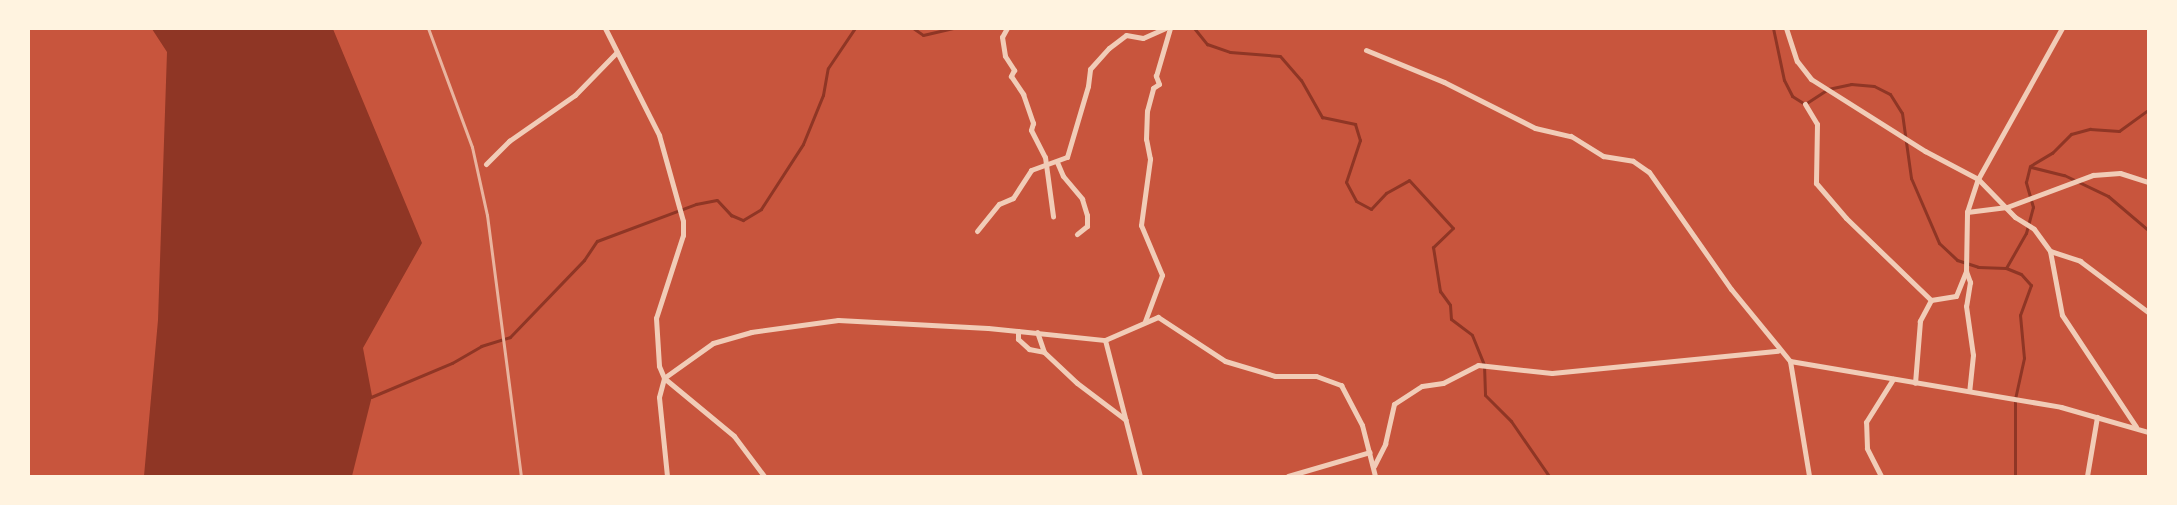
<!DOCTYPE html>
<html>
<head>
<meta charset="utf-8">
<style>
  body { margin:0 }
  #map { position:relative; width:2177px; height:505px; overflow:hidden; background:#c8553d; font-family:"Alegreya Sans",sans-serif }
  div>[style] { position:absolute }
  .water>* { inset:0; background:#8f3625 }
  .stream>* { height:3px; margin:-1.5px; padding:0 1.5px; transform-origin:1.5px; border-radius:1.5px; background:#8f3625 }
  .minor>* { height:5px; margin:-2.5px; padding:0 2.5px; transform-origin:2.5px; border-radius:2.5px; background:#f1ccb7 }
  .rail>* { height:3px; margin:-1.5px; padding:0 1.5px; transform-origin:1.5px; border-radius:1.5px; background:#e9b49f }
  span { translate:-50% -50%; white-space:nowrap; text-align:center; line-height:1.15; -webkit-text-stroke:5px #fff3e0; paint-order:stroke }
  .frame { position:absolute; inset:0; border:30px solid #fff3e0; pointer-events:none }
</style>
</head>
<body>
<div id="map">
  <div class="water">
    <i style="clip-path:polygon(152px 29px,333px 29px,422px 243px,363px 348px,372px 396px,352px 476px,144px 476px,158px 320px,167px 52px)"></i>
  </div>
  <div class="stream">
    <i style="left:913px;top:28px;width:12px;rotate:35deg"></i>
    <i style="left:923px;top:35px;width:32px;rotate:-13deg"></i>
    <i style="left:1194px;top:28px;width:21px;rotate:51deg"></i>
    <i style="left:1207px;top:44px;width:24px;rotate:19deg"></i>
    <i style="left:1230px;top:52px;width:50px;rotate:4.6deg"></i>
    <i style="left:1280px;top:56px;width:32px;rotate:49deg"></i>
    <i style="left:1301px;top:80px;width:43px;rotate:60.4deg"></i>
    <i style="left:1322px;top:117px;width:34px;rotate:12deg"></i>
    <i style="left:1355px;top:124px;width:17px;rotate:73deg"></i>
    <i style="left:1360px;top:140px;width:44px;rotate:108.4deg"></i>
    <i style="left:1346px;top:182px;width:21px;rotate:62deg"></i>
    <i style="left:1356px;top:201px;width:17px;rotate:28deg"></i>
    <i style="left:1371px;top:209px;width:22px;rotate:-47deg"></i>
    <i style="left:1386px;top:193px;width:26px;rotate:-29deg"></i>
    <i style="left:1409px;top:180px;width:65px;rotate:47.5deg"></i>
    <i style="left:1453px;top:228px;width:28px;rotate:136deg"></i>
    <i style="left:1433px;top:247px;width:45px;rotate:81deg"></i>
    <i style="left:1440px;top:291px;width:17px;rotate:54deg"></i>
    <i style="left:1450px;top:305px;width:14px;rotate:86deg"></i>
    <i style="left:1451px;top:319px;width:26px;rotate:37deg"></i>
    <i style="left:1472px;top:335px;width:32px;rotate:68deg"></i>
    <i style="left:1484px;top:365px;width:30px;rotate:88deg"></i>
    <i style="left:1485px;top:395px;width:37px;rotate:45deg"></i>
    <i style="left:1511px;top:421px;width:67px;rotate:55.4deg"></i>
    <i style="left:1773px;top:28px;width:53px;rotate:78.1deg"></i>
    <i style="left:1784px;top:80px;width:18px;rotate:63deg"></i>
    <i style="left:1792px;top:96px;width:15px;rotate:32deg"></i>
    <i style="left:1805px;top:104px;width:27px;rotate:-33deg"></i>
    <i style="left:1828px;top:89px;width:24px;rotate:-12deg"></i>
    <i style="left:1851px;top:84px;width:23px;rotate:5deg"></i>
    <i style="left:1874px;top:86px;width:18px;rotate:27deg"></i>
    <i style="left:1890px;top:94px;width:22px;rotate:58deg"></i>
    <i style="left:1902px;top:113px;width:66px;rotate:82.1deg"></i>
    <i style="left:1911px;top:178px;width:71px;rotate:66.7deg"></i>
    <i style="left:1939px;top:243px;width:25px;rotate:43deg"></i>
    <i style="left:1957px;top:260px;width:22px;rotate:18deg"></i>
    <i style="left:1978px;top:267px;width:28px;rotate:2deg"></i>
    <i style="left:2006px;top:268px;width:16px;rotate:22deg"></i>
    <i style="left:2021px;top:274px;width:15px;rotate:48deg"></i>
    <i style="left:2031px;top:285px;width:32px;rotate:110deg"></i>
    <i style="left:2020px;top:315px;width:43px;rotate:84.7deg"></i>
    <i style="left:2024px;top:358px;width:42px;rotate:102.4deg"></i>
    <i style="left:2015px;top:399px;width:77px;rotate:90deg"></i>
    <i style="left:2031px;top:167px;width:34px;rotate:14deg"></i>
    <i style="left:2064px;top:175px;width:49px;rotate:25.5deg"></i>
    <i style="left:2108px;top:196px;width:52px;rotate:40.4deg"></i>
    <i style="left:2006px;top:268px;width:40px;rotate:-60.3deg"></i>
    <i style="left:2026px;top:233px;width:27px;rotate:-75deg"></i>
    <i style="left:2033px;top:207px;width:26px;rotate:-106deg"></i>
    <i style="left:2026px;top:182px;width:16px;rotate:-76deg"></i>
    <i style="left:2030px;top:166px;width:26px;rotate:-31deg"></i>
    <i style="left:2052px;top:153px;width:27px;rotate:-45deg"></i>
    <i style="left:2071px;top:134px;width:20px;rotate:-15deg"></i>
    <i style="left:2090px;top:129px;width:29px;rotate:4deg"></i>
    <i style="left:2119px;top:131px;width:36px;rotate:-36deg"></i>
    <i style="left:371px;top:397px;width:88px;rotate:-22.8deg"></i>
    <i style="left:452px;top:363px;width:34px;rotate:-30deg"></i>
    <i style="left:481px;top:346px;width:30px;rotate:-17deg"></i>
    <i style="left:510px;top:337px;width:107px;rotate:-46.1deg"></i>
    <i style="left:584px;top:260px;width:23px;rotate:-56deg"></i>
    <i style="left:597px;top:241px;width:106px;rotate:-20.5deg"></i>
    <i style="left:696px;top:204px;width:21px;rotate:-11deg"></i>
    <i style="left:717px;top:200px;width:21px;rotate:47deg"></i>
    <i style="left:731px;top:215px;width:13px;rotate:23deg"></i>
    <i style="left:743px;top:220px;width:21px;rotate:-31deg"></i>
    <i style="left:761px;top:209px;width:77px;rotate:-57.1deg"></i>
    <i style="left:803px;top:144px;width:53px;rotate:-67.8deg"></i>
    <i style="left:823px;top:95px;width:27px;rotate:-80deg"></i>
    <i style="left:828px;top:68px;width:48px;rotate:-56deg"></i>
  </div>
  <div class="minor">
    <i style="left:605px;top:28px;width:120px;rotate:63.2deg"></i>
    <i style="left:659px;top:135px;width:89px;rotate:74.4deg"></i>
    <i style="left:683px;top:221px;width:14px;rotate:90deg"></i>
    <i style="left:683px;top:235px;width:87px;rotate:108deg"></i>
    <i style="left:656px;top:318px;width:48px;rotate:86.4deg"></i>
    <i style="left:659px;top:366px;width:13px;rotate:67deg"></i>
    <i style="left:664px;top:378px;width:91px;rotate:39.6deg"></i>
    <i style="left:734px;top:436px;width:50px;rotate:53.1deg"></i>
    <i style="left:1007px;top:28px;width:10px;rotate:119deg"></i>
    <i style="left:1002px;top:37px;width:19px;rotate:81deg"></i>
    <i style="left:1005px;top:56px;width:17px;rotate:57deg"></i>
    <i style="left:1014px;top:70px;width:7px;rotate:117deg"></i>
    <i style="left:1011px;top:76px;width:22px;rotate:56deg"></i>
    <i style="left:1023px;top:94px;width:31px;rotate:71deg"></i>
    <i style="left:1033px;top:123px;width:7px;rotate:106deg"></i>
    <i style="left:1031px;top:130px;width:30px;rotate:63deg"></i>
    <i style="left:1045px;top:157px;width:60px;rotate:82.3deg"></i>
    <i style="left:1786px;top:28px;width:35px;rotate:72deg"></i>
    <i style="left:1797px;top:61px;width:23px;rotate:52deg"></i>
    <i style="left:1811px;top:79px;width:135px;rotate:32.3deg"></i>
    <i style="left:1925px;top:151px;width:60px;rotate:27.8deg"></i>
    <i style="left:1978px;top:179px;width:53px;rotate:45.8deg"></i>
    <i style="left:2015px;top:217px;width:22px;rotate:32deg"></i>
    <i style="left:2034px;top:229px;width:27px;rotate:54deg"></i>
    <i style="left:2050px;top:251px;width:32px;rotate:18deg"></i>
    <i style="left:2080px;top:261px;width:85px;rotate:36.9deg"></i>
    <i style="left:1366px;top:50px;width:84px;rotate:22.3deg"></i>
    <i style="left:1444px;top:82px;width:102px;rotate:26.8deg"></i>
    <i style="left:1535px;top:128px;width:37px;rotate:13deg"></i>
    <i style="left:1571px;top:136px;width:38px;rotate:32deg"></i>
    <i style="left:1603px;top:156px;width:30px;rotate:9deg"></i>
    <i style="left:1633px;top:161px;width:19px;rotate:35deg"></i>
    <i style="left:1649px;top:172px;width:143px;rotate:55deg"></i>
    <i style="left:1731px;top:289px;width:93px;rotate:50.7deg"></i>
    <i style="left:1790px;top:361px;width:275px;rotate:9.6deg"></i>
    <i style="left:2061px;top:407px;width:91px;rotate:16deg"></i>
    <i style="left:1805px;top:104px;width:23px;rotate:59deg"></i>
    <i style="left:1817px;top:124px;width:59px;rotate:91deg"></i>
    <i style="left:1816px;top:183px;width:46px;rotate:49.4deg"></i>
    <i style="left:1846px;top:218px;width:118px;rotate:44deg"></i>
    <i style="left:1931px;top:300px;width:24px;rotate:118deg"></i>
    <i style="left:1920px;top:321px;width:62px;rotate:94.6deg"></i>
    <i style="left:1057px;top:162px;width:15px;rotate:67deg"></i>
    <i style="left:1063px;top:176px;width:30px;rotate:50deg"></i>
    <i style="left:1082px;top:199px;width:17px;rotate:73deg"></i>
    <i style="left:1087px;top:215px;width:11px;rotate:90deg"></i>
    <i style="left:1087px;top:226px;width:13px;rotate:141deg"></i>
    <i style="left:486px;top:164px;width:33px;rotate:-45deg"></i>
    <i style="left:509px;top:141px;width:80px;rotate:-34.9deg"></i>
    <i style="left:575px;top:95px;width:60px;rotate:-45.7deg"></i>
    <i style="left:1967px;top:212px;width:40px;rotate:-7.1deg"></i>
    <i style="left:2007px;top:207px;width:92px;rotate:-20.4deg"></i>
    <i style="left:2093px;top:175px;width:27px;rotate:-4deg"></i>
    <i style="left:2120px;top:173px;width:29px;rotate:18deg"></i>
    <i style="left:977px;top:231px;width:35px;rotate:-51deg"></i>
    <i style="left:999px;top:204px;width:15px;rotate:-23deg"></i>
    <i style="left:1013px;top:198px;width:33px;rotate:-57deg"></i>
    <i style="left:1031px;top:170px;width:38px;rotate:-20deg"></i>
    <i style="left:1067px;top:157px;width:74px;rotate:-73.5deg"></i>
    <i style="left:1088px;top:86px;width:17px;rotate:-83deg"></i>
    <i style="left:1090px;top:69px;width:28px;rotate:-48deg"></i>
    <i style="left:1109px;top:48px;width:21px;rotate:-37deg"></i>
    <i style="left:1126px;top:35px;width:17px;rotate:10deg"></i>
    <i style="left:1143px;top:38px;width:24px;rotate:-24deg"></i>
    <i style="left:2050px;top:251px;width:65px;rotate:79.4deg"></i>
    <i style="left:2062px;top:315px;width:134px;rotate:56.5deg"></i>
    <i style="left:1966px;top:271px;width:12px;rotate:70deg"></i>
    <i style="left:1970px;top:282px;width:24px;rotate:99deg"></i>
    <i style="left:1966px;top:306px;width:49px;rotate:81.9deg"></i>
    <i style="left:1973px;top:355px;width:36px;rotate:96deg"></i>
    <i style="left:1931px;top:300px;width:25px;rotate:-9deg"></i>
    <i style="left:1956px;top:296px;width:27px;rotate:-68deg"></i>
    <i style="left:1966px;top:271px;width:59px;rotate:-89deg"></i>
    <i style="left:1967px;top:212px;width:35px;rotate:-72deg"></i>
    <i style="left:1978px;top:179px;width:173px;rotate:-60.9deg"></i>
    <i style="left:1145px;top:321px;width:49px;rotate:-69.7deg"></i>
    <i style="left:1162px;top:275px;width:54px;rotate:-112.8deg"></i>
    <i style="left:1141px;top:225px;width:67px;rotate:-82.2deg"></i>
    <i style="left:1150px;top:159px;width:20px;rotate:-101deg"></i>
    <i style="left:1146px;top:139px;width:28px;rotate:-88deg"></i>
    <i style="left:1147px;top:111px;width:24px;rotate:-75deg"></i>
    <i style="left:1153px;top:88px;width:7px;rotate:-34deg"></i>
    <i style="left:1159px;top:84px;width:9px;rotate:-111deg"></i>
    <i style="left:1156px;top:76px;width:50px;rotate:-73.7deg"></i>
    <i style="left:1018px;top:331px;width:8px;rotate:90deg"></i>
    <i style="left:1018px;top:339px;width:15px;rotate:42deg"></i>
    <i style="left:1029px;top:349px;width:15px;rotate:11deg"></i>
    <i style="left:1044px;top:352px;width:21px;rotate:-109deg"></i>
    <i style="left:1105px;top:340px;width:140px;rotate:75.6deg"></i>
    <i style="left:1044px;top:352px;width:45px;rotate:43.2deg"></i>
    <i style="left:1077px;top:383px;width:61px;rotate:37.1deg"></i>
    <i style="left:1790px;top:361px;width:117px;rotate:80.6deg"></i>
    <i style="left:1374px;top:466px;width:25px;rotate:-63deg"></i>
    <i style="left:1385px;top:444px;width:41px;rotate:-77.3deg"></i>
    <i style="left:1394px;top:404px;width:33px;rotate:-33deg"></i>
    <i style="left:1422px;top:386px;width:21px;rotate:-8deg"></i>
    <i style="left:1443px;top:383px;width:39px;rotate:-27deg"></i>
    <i style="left:1478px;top:365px;width:74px;rotate:6.2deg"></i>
    <i style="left:1552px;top:373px;width:227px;rotate:-5.6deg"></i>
    <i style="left:667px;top:476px;width:79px;rotate:-95.8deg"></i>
    <i style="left:659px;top:397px;width:20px;rotate:-75deg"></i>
    <i style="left:664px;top:378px;width:60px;rotate:-35.5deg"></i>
    <i style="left:713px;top:343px;width:40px;rotate:-16deg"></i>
    <i style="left:751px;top:332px;width:88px;rotate:-7.9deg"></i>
    <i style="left:838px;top:320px;width:150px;rotate:3.1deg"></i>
    <i style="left:988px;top:328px;width:118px;rotate:5.9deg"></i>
    <i style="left:1105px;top:340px;width:58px;rotate:-23.5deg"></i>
    <i style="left:1158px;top:317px;width:80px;rotate:33.3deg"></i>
    <i style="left:1225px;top:361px;width:52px;rotate:16.7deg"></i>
    <i style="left:1275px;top:376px;width:41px"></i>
    <i style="left:1316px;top:376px;width:27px;rotate:20deg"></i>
    <i style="left:1341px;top:385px;width:45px;rotate:62.3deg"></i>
    <i style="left:1362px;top:425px;width:53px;rotate:75.7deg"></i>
    <i style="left:1288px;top:476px;width:85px;rotate:-16.3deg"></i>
    <i style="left:1881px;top:476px;width:31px;rotate:-117deg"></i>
    <i style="left:1867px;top:448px;width:26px;rotate:-92deg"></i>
    <i style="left:1866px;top:422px;width:51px;rotate:-57.9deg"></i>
    <i style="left:2087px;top:476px;width:60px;rotate:-80.4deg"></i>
  </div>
  <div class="rail">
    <i style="left:428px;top:28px;width:127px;rotate:69.7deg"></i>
    <i style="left:472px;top:147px;width:70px;rotate:77.6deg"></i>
    <i style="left:487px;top:215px;width:263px;rotate:82.6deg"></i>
  </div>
  <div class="frame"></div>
</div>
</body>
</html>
